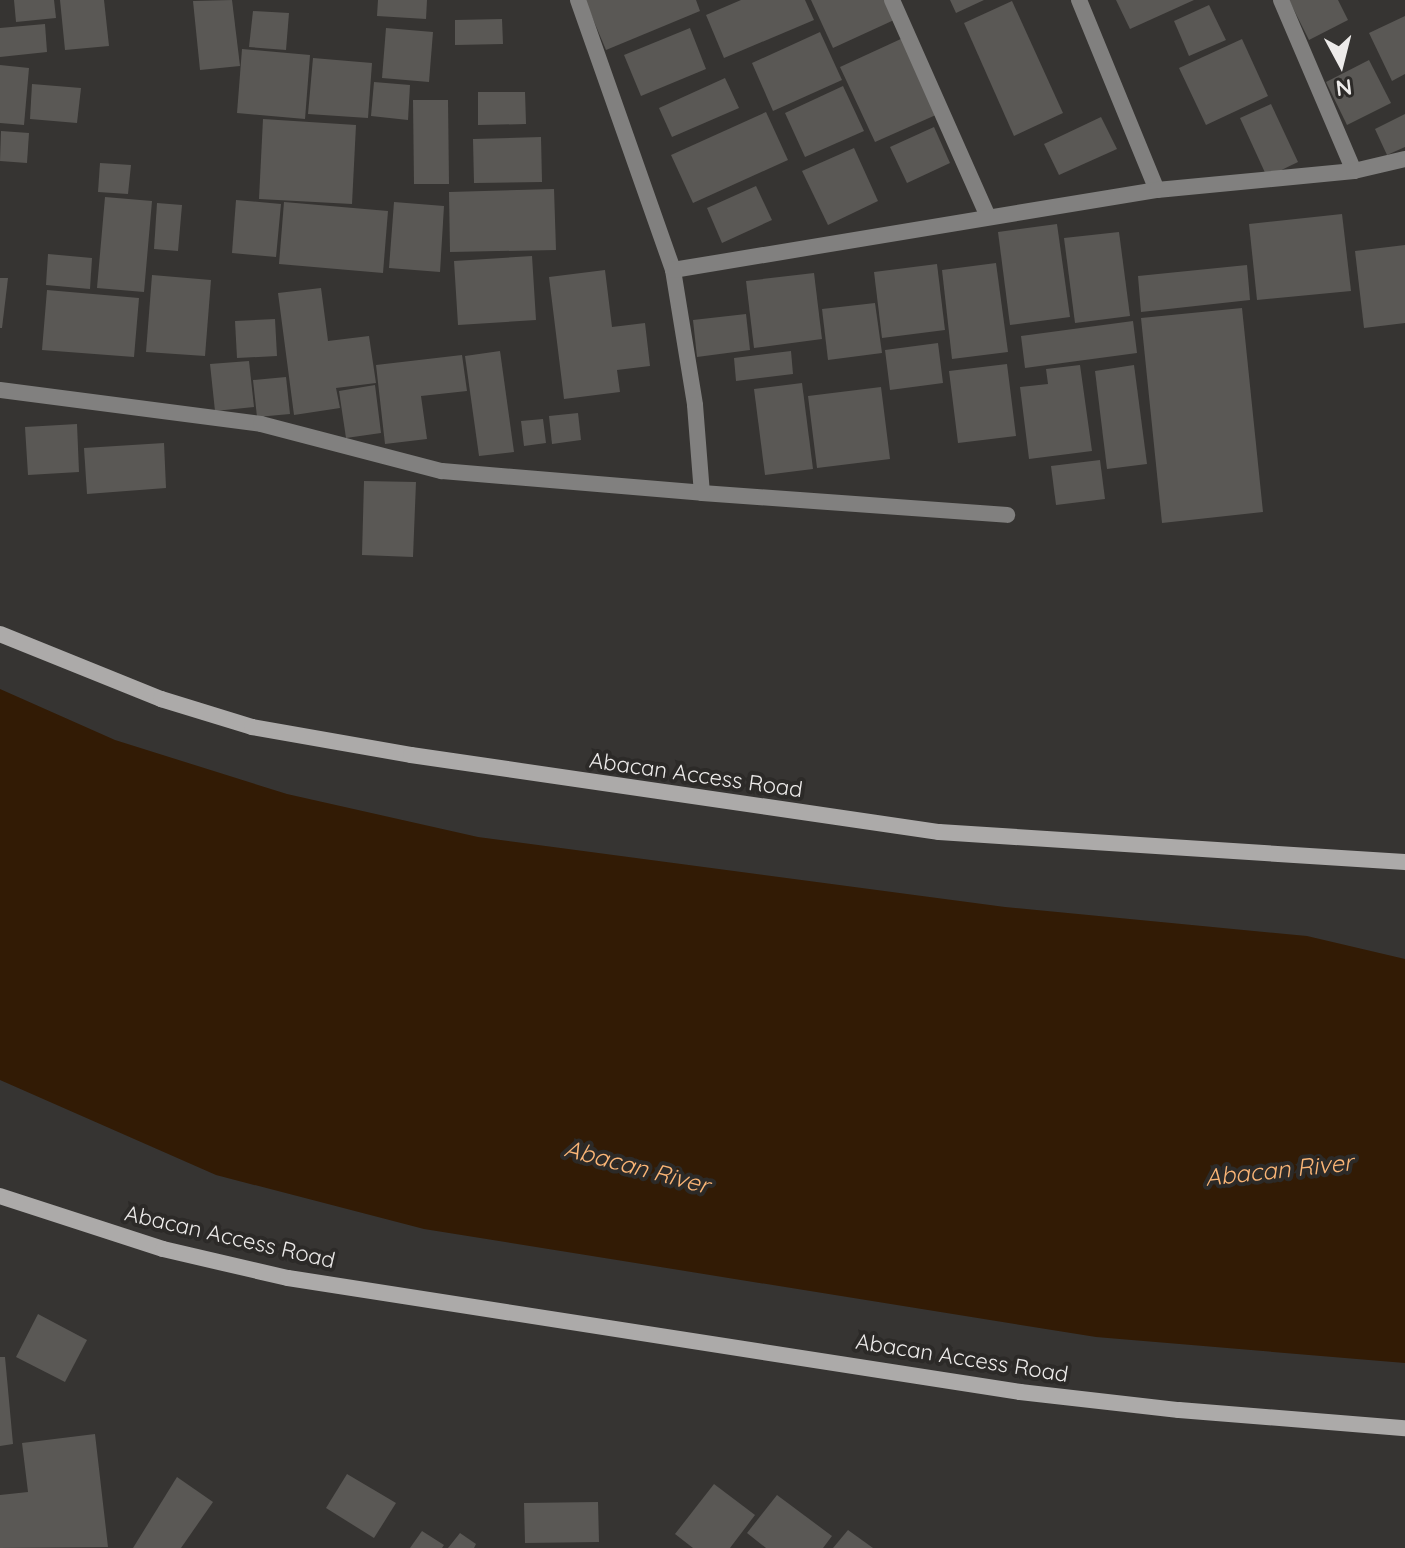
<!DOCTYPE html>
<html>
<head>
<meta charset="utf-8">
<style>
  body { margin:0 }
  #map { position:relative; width:1405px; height:1548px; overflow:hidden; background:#363432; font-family:Quicksand,sans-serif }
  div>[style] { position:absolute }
  .water>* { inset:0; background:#321b05 }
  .building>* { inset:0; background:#5a5855 }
  .street>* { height:16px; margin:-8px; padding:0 8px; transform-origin:8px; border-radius:8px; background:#81807f }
  .secondary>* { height:16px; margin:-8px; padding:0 8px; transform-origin:8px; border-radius:8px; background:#acaaa9 }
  span { translate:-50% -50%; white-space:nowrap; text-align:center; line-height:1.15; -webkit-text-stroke:8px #2c2a28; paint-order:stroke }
  .street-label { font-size:22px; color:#edebea }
  .water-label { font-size:24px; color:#fab576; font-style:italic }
  .north { position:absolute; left:1301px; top:24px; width:80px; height:80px; -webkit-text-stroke:6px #2c2a28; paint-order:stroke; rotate:173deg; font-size:22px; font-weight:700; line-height:32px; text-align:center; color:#edebea }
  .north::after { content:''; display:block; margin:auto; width:28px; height:36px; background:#edebea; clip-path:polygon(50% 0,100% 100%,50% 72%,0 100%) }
</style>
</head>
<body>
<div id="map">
  <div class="water">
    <i style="clip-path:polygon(0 689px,115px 740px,287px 794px,478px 837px,1005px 907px,1307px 936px,1405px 959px,1405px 1363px,1096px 1337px,424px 1229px,216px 1175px,0 1080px)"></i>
  </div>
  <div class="building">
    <i style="clip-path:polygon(14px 0,54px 0,56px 18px,16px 22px)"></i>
    <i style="clip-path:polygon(60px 0,104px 0,109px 46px,65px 50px)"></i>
    <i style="clip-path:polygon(232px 0,240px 66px,200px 70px,193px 1px)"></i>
    <i style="clip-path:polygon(378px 0,427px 0,426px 19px,377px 16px)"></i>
    <i style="clip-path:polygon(585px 0,696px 0,700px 11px,606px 50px)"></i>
    <i style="clip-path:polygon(741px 0,805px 0,814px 20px,724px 58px,706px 15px)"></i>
    <i style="clip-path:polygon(811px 0,885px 0,894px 20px,833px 48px)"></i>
    <i style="clip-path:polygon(950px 0,984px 0,956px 13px)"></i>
    <i style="clip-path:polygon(1116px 0,1194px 0,1130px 29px)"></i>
    <i style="clip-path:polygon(1289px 0,1338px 0,1348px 20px,1309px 40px)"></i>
    <i style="clip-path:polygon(1012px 1px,1063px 113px,1014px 136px,964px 23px)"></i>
    <i style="clip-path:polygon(1209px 5px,1226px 40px,1189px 56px,1174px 21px)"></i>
    <i style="clip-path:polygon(253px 11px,289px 13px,286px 50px,249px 47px)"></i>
    <i style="clip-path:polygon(1405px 16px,1405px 74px,1392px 81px,1369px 33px)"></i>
    <i style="clip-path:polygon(502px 19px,503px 44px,455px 45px,455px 20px)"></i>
    <i style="clip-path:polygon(45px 24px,47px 52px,0 57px,0 28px)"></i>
    <i style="clip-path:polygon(386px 28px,433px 32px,429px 82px,382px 78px)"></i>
    <i style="clip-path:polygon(690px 28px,706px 69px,641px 96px,624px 55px)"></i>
    <i style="clip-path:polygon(820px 32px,842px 80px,773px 111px,752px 63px)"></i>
    <i style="clip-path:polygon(903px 38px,938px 114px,875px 142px,840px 67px)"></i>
    <i style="clip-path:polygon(1242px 39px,1268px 96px,1206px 125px,1179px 68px)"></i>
    <i style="clip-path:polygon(242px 49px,310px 55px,305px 119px,237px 113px)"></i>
    <i style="clip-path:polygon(313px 58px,372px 63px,368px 118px,308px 114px)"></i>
    <i style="clip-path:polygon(1369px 60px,1391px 103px,1347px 125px,1326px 82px)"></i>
    <i style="clip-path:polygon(0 65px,29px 68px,24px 125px,0 123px)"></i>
    <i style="clip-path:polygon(725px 78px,739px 108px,672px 137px,659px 108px)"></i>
    <i style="clip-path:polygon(374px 82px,410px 85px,408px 120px,371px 116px)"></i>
    <i style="clip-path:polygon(32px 84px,81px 88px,77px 123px,30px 119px)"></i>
    <i style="clip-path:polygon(843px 86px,864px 131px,805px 157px,785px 113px)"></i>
    <i style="clip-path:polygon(478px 92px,525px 92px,526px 124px,478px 125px)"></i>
    <i style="clip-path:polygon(413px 100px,448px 100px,449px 184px,414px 184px)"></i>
    <i style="clip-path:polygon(1271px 104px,1298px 162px,1267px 177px,1240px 118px)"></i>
    <i style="clip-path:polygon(766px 112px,788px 160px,693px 203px,671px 155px)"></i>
    <i style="clip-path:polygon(1405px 114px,1405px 147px,1387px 155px,1375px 129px)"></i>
    <i style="clip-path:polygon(1101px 117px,1117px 149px,1059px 175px,1044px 144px)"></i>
    <i style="clip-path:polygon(263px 119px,356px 125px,352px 204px,259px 199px)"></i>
    <i style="clip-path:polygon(934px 127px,950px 163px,907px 183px,890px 147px)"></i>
    <i style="clip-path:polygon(1px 131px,29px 133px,27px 163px,0 161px)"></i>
    <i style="clip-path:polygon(541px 137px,542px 182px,474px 183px,473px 139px)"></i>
    <i style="clip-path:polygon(854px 148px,878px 201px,828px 225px,802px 171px)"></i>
    <i style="clip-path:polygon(100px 163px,131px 165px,128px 194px,98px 192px)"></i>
    <i style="clip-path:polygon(756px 186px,772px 220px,722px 243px,707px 208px)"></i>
    <i style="clip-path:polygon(554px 189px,556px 250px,450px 252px,449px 192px)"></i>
    <i style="clip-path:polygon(105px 197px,152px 201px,144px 292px,97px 288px)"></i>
    <i style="clip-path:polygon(236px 200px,281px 204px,276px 257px,232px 253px)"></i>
    <i style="clip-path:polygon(284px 202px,388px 211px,383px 273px,279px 264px)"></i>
    <i style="clip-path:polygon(394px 202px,444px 206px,440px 272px,389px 268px)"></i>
    <i style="clip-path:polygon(157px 203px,182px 205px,178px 251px,154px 249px)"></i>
    <i style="clip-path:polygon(1342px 214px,1351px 291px,1257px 300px,1249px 224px)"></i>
    <i style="clip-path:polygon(1057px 224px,1070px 317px,1010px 325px,998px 232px)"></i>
    <i style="clip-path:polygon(1119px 232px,1130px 316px,1075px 323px,1064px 238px)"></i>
    <i style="clip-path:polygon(1405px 245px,1405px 323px,1364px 328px,1355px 251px)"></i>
    <i style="clip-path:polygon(48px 254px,92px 258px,90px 289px,46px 285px)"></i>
    <i style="clip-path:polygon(532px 256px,536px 320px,458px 325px,454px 261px)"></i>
    <i style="clip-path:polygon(996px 263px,1008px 352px,952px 359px,942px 270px)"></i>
    <i style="clip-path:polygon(937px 264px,945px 330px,882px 338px,874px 272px)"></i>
    <i style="clip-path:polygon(1247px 265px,1250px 300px,1141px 312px,1138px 276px)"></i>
    <i style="clip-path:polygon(605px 270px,612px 327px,645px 323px,650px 366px,617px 370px,620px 392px,564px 399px,549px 277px)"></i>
    <i style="clip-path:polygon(814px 273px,822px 339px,754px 348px,746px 281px)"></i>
    <i style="clip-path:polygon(152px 275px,211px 280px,205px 356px,146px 352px)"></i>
    <i style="clip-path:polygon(0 278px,8px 278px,2px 328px,0 328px)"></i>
    <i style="clip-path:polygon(321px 288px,328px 341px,369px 336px,376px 383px,336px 388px,340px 408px,294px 415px,278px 293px)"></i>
    <i style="clip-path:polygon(47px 290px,139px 298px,134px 357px,42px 350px)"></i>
    <i style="clip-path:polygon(875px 303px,882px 353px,828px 360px,822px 309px)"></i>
    <i style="clip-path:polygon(1242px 308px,1263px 512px,1162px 523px,1141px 318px)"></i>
    <i style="clip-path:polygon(746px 314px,750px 350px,697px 357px,693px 320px)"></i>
    <i style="clip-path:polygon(275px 319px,277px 356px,237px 358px,235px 321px)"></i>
    <i style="clip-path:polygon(1133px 321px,1137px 353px,1025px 368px,1021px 336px)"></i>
    <i style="clip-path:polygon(938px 343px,943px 383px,890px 390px,885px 350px)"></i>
    <i style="clip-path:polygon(500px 351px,514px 452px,479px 456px,465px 356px)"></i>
    <i style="clip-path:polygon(791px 351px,793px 374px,736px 381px,734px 358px)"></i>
    <i style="clip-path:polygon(462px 355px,467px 391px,421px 396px,427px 439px,385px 444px,376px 365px)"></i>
    <i style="clip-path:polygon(249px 361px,254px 407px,215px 411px,210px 364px)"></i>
    <i style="clip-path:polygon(1007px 364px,1016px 436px,958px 443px,949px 371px)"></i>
    <i style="clip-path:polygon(1080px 365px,1092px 451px,1029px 459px,1020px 387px,1048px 384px,1046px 369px)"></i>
    <i style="clip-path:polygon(1134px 365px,1147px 464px,1107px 469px,1095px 371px)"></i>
    <i style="clip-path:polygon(286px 377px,290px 414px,257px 417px,253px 380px)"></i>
    <i style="clip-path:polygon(802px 383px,813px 469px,765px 475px,754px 389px)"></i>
    <i style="clip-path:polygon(375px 385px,381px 433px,346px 438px,339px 391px)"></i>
    <i style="clip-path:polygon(881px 387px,890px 459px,817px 468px,808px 396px)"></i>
    <i style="clip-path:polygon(578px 413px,581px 440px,552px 444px,549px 416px)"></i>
    <i style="clip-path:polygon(543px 419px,546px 443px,524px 446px,521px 421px)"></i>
    <i style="clip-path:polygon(77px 424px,79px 472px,28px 475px,25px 427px)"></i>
    <i style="clip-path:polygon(164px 443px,166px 488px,87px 494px,84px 448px)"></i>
    <i style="clip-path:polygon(1100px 460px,1105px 499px,1056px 505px,1051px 466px)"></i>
    <i style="clip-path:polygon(364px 481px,416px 482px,413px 557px,362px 555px)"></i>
    <i style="clip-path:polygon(38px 1314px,87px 1340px,65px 1382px,16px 1357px)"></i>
    <i style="clip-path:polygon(0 1357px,5px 1357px,13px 1444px,0 1446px)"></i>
    <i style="clip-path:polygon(95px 1434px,108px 1547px,0 1548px,0 1495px,28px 1492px,22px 1443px)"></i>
    <i style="clip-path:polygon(347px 1474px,396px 1503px,374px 1538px,326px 1508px)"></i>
    <i style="clip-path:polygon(177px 1477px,213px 1502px,181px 1548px,133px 1548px)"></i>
    <i style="clip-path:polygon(714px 1484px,755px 1515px,730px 1548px,693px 1548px,675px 1534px)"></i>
    <i style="clip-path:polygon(777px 1495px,832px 1536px,823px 1548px,766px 1548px,747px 1533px)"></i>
    <i style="clip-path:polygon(598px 1502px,599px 1542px,525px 1543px,524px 1503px)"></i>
    <i style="clip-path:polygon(848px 1530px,873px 1548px,833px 1548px)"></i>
    <i style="clip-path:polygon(422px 1531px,444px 1545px,442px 1548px,410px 1548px)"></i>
    <i style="clip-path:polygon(460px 1533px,476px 1544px,474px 1548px,448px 1548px)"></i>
  </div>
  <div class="street">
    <i style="left:578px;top:0;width:286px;rotate:70.6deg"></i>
    <i style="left:673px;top:270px;width:137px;rotate:80.7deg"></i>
    <i style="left:695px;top:405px;width:88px;rotate:85.5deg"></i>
    <i style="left:702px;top:493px;width:306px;rotate:4.1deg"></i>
    <i style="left:892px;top:0;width:237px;rotate:66.1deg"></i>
    <i style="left:1079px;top:0;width:205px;rotate:67.7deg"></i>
    <i style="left:1281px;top:0;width:186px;rotate:66.9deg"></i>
    <i style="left:673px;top:270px;width:491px;rotate:-9.4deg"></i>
    <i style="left:1157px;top:190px;width:198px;rotate:-5.5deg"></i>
    <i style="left:1354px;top:171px;width:52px;rotate:-13.2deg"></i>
    <i style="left:0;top:390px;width:263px;rotate:7.4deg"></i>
    <i style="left:261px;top:424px;width:187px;rotate:14.6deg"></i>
    <i style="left:442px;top:471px;width:261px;rotate:4.8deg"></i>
  </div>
  <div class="secondary">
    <i style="left:0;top:634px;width:174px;rotate:22deg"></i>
    <i style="left:161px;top:699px;width:95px;rotate:17.1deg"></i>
    <i style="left:252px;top:727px;width:161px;rotate:10deg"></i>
    <i style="left:411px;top:755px;width:534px;rotate:8.3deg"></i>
    <i style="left:939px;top:832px;width:467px;rotate:3.7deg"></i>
    <i style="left:0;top:1196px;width:171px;rotate:18deg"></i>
    <i style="left:163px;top:1249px;width:128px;rotate:13.1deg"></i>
    <i style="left:288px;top:1278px;width:741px;rotate:8.85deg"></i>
    <i style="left:1020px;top:1392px;width:160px;rotate:6.5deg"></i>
    <i style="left:1179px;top:1410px;width:227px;rotate:4.6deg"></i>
  </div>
  <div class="street-label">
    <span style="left:696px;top:775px;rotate:8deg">Abacan Access Road</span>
    <span style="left:230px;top:1237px;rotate:13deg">Abacan Access Road</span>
    <span style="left:962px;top:1358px;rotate:9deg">Abacan Access Road</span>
  </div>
  <div class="water-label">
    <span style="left:637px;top:1167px;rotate:15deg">Abacan River</span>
    <span style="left:1279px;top:1170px;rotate:-6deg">Abacan River</span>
  </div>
  <div class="north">N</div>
</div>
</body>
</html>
